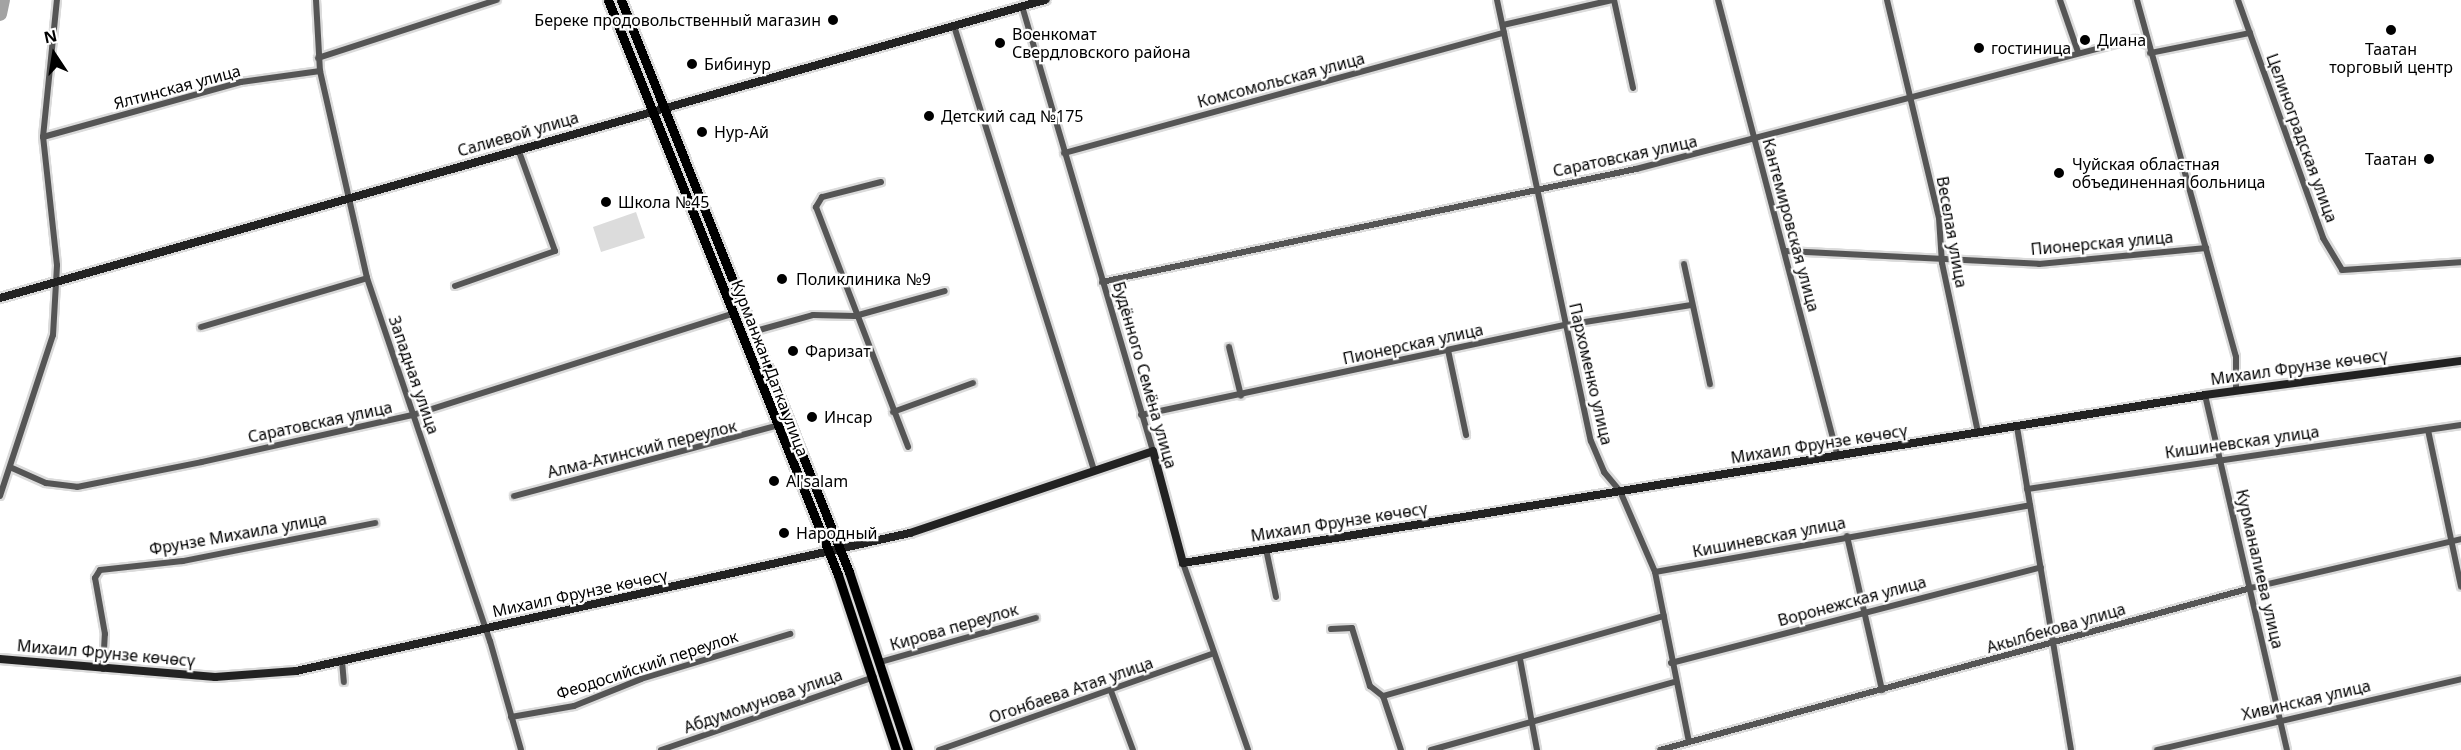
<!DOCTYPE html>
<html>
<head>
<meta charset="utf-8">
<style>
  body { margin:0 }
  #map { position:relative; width:2461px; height:750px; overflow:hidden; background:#fff; font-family:"Noto Sans",sans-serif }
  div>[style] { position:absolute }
  .green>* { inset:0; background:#dcdcdc }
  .river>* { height:14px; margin:-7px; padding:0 7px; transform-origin:7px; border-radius:7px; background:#a3a3a3 }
  .roads { filter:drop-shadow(2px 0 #dbdbdb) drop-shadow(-2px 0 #dbdbdb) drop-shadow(0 2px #dbdbdb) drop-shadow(0 -2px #dbdbdb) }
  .street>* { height:6px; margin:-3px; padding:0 3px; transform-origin:3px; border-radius:3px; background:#555 }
  .secondary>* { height:8px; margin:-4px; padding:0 4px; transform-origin:4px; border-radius:4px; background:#222 }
  .primary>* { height:9px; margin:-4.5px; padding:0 4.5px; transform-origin:4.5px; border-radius:4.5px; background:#000 }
  .dots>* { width:16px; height:16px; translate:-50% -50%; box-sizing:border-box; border:3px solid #fff; border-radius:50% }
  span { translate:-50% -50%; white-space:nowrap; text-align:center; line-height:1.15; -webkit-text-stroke:4.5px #fff; paint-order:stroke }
  .poi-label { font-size:16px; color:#000 }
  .right { translate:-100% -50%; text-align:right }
  .left { translate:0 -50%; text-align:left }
  .street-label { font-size:16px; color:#000 }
  .north { position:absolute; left:24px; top:24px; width:60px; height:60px; -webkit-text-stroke:4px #fff; paint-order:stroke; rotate:348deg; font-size:16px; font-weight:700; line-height:24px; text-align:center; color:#000 }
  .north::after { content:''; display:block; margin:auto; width:21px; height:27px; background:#000; clip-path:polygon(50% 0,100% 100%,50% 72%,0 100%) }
</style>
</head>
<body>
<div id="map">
  <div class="green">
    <i style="clip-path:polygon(636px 212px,645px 238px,601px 252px,593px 227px)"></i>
  </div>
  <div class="river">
    <i style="left:0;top:14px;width:14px;rotate:-78deg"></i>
  </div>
  <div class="roads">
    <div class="street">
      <i style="left:316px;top:0;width:71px;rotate:86.8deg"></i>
      <i style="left:320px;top:71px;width:212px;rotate:77.2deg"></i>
      <i style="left:367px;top:278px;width:383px;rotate:71.3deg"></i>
      <i style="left:490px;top:641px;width:113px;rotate:74.1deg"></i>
      <i style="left:1497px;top:0;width:451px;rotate:78deg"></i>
      <i style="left:1591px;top:441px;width:34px;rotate:67deg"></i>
      <i style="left:1604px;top:472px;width:25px;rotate:50deg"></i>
      <i style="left:1620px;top:491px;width:88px;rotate:66.6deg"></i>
      <i style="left:1655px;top:572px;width:173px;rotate:78.7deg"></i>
      <i style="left:1614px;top:0;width:90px;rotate:77.8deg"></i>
      <i style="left:1718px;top:0;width:472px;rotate:75.3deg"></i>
      <i style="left:1887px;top:0;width:224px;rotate:76.6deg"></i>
      <i style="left:1939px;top:218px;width:45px;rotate:86.2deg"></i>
      <i style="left:1942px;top:263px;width:174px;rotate:78deg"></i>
      <i style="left:2060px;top:0;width:55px;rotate:70.9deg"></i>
      <i style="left:2137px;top:0;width:370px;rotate:74.5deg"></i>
      <i style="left:2236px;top:357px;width:33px;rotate:90deg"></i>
      <i style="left:2238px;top:0;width:253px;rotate:70.3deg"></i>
      <i style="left:2323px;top:238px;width:37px;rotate:59deg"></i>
      <i style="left:2342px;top:270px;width:119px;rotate:-3.8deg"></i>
      <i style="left:1022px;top:6px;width:464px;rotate:73.6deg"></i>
      <i style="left:1503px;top:25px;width:112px;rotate:-12.9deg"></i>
      <i style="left:954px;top:26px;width:465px;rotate:72.5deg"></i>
      <i style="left:2150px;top:53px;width:102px;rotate:-11.3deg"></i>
      <i style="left:318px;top:58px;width:188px;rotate:-18deg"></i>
      <i style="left:43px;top:137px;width:205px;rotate:-15.5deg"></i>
      <i style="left:241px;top:82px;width:80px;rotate:-7.9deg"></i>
      <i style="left:1064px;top:153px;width:456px;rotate:-15.3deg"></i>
      <i style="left:881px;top:182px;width:61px;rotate:165.7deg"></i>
      <i style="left:822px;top:197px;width:12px;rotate:121deg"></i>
      <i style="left:816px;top:207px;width:257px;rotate:69deg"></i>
      <i style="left:1786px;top:251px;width:253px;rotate:2.9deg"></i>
      <i style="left:2039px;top:264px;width:168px;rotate:-5.5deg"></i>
      <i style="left:1684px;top:264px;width:123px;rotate:77.8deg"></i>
      <i style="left:1102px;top:282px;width:546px;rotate:-11.95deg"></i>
      <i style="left:1636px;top:169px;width:516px;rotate:-14.6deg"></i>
      <i style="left:2135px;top:39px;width:13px;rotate:27deg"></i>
      <i style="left:455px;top:286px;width:106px;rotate:-19.3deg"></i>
      <i style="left:555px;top:251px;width:109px;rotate:-109.9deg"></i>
      <i style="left:201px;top:327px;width:173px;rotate:-16.4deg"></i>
      <i style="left:752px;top:332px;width:63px;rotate:-15.6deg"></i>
      <i style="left:813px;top:315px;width:42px;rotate:1.4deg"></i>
      <i style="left:855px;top:316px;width:93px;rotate:-15.5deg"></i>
      <i style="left:1229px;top:347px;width:50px;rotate:76.2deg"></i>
      <i style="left:1448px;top:350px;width:87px;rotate:78deg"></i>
      <i style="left:2205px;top:395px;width:364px;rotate:77deg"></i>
      <i style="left:893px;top:412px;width:85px;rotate:-19.9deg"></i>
      <i style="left:1141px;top:415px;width:434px;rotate:-12deg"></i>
      <i style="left:1566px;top:325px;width:127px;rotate:-9.1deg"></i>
      <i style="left:2017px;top:427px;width:327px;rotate:80.5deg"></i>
      <i style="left:2428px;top:430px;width:160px;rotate:78.1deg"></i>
      <i style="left:12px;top:468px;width:37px;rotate:24deg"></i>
      <i style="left:46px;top:483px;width:31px;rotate:7deg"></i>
      <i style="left:77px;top:487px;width:127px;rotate:-11.3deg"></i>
      <i style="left:202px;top:462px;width:216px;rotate:-12.6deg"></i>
      <i style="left:413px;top:415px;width:335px;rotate:-17.6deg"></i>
      <i style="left:2027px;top:489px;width:439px;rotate:-8.4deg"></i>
      <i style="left:0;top:496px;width:169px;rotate:-71.8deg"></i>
      <i style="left:53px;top:335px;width:70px;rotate:-86.7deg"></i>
      <i style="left:57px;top:265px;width:129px;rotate:-96.2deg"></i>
      <i style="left:43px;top:137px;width:138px;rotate:-84.2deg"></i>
      <i style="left:514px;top:496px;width:271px;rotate:-15deg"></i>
      <i style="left:1847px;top:536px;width:158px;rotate:77.2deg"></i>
      <i style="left:1266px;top:549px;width:49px;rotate:78.2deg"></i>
      <i style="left:1183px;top:563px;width:198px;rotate:70.8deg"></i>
      <i style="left:1655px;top:572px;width:381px;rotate:-10.1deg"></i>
      <i style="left:1331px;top:629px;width:21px;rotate:-3deg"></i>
      <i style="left:1352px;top:628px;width:61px;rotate:72.8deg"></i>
      <i style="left:1370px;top:686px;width:16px;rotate:38deg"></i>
      <i style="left:1520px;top:659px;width:93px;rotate:79.4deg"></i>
      <i style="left:342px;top:661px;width:21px;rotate:85deg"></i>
      <i style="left:880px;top:662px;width:162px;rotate:-15.8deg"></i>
      <i style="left:1671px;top:663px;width:382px;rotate:-14.5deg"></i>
      <i style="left:103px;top:669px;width:35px;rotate:-87deg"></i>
      <i style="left:105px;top:634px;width:57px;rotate:-100.1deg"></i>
      <i style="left:95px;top:578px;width:9px;rotate:-58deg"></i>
      <i style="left:100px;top:570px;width:83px;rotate:-6.2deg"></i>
      <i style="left:183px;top:561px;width:196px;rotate:-11.2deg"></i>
      <i style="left:1111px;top:691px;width:63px;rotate:69.6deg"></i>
      <i style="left:1383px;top:696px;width:292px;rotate:-15.9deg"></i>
      <i style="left:1383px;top:696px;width:57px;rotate:71.6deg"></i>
      <i style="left:511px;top:717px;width:64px;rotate:-9.9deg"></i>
      <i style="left:574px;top:706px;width:72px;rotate:-21.9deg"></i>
      <i style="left:641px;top:679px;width:156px;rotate:-16.8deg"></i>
      <i style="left:661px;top:750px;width:225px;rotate:-18.9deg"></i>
      <i style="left:939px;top:750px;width:289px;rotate:-19.4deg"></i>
      <i style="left:1431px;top:750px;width:252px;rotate:-15.6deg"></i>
      <i style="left:1660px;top:750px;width:613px;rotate:-15.33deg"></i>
      <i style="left:2251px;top:588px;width:216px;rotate:-13.1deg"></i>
      <i style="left:2157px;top:750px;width:312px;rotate:-13.1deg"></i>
    </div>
    <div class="secondary">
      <i style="left:0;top:298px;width:1087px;rotate:-15.92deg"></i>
      <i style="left:0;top:659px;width:216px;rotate:4.8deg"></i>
      <i style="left:215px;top:677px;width:81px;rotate:-4.2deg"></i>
      <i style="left:296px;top:671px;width:629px;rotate:-12.67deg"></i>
      <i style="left:910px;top:533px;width:256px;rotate:-18.6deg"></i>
      <i style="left:1153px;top:451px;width:116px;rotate:75deg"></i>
      <i style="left:1183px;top:563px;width:1036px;rotate:-9.33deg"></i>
      <i style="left:2205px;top:395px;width:258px;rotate:-7.6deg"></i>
    </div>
    <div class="primary">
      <i style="left:608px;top:0;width:619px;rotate:68.2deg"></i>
      <i style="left:838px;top:575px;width:184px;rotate:71.7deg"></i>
      <i style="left:621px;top:0;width:616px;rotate:68.27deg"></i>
      <i style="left:849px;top:572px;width:188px;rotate:71.7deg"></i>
    </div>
  </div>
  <div class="dots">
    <i style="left:833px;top:20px;background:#000"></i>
    <i style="left:2391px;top:30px;background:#000"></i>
    <i style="left:2085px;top:40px;background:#000"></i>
    <i style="left:1000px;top:43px;background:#000"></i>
    <i style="left:1979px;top:48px;background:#000"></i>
    <i style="left:692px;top:64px;background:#000"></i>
    <i style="left:929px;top:116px;background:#000"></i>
    <i style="left:702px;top:132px;background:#000"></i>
    <i style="left:2429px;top:159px;background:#000"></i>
    <i style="left:2059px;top:173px;background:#000"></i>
    <i style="left:606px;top:202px;background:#000"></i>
    <i style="left:782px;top:279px;background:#000"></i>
    <i style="left:793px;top:351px;background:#000"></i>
    <i style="left:812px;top:417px;background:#000"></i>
    <i style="left:774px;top:481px;background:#000"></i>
    <i style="left:784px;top:533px;background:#000"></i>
  </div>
  <div class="poi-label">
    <span class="right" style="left:821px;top:20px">Береке продовольственный магазин</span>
    <span class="left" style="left:1012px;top:43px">Военкомат<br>Свердловского района</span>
    <span class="left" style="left:2097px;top:40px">Диана</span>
    <span class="left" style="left:1991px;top:48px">гостиница</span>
    <span style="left:2391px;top:58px">Таатан<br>торговый центр</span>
    <span class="left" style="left:704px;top:64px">Бибинур</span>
    <span class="left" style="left:941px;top:116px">Детский сад №175</span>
    <span class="left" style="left:714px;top:132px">Нур-Ай</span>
    <span class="right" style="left:2417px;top:159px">Таатан</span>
    <span class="left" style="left:2072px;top:173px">Чуйская областная<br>объединенная больница</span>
    <span class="left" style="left:618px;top:202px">Школа №45</span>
    <span class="left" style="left:796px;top:279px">Поликлиника №9</span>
    <span class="left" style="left:805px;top:351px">Фаризат</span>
    <span class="left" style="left:824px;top:417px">Инсар</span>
    <span class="left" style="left:786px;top:481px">Al'salam</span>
    <span class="left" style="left:796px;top:533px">Народный</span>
  </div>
  <div class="street-label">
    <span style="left:1281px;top:80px;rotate:-15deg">Комсомольская улица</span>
    <span style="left:177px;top:87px;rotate:-15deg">Ялтинская улица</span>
    <span style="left:518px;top:134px;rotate:-16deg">Салиевой улица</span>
    <span style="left:2302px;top:138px;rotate:70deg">Целиноградская улица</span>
    <span style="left:1625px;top:156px;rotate:-12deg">Саратовская улица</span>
    <span style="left:1791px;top:225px;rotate:75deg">Кантемировская улица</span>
    <span style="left:1952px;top:232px;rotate:80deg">Веселая улица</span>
    <span style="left:2102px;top:243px;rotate:-5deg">Пионерская улица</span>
    <span style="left:1413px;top:344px;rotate:-12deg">Пионерская улица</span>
    <span style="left:2299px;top:367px;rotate:-8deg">Михаил Фрунзе көчөсү</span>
    <span style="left:770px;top:368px;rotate:69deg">Курманжан Датка улица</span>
    <span style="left:1591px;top:374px;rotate:77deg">Пархоменко улица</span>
    <span style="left:414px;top:375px;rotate:71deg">Западная улица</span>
    <span style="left:1145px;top:375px;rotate:74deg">Будённого Семёна улица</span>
    <span style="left:320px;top:422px;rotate:-12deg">Саратовская улица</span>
    <span style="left:2242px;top:442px;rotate:-8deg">Кишиневская улица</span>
    <span style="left:1819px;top:444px;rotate:-9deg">Михаил Фрунзе көчөсү</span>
    <span style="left:642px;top:449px;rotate:-14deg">Алма-Атинский переулок</span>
    <span style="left:1339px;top:522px;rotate:-9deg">Михаил Фрунзе көчөсү</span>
    <span style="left:238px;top:534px;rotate:-10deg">Фрунзе Михаила улица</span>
    <span style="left:1769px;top:537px;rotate:-11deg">Кишиневская улица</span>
    <span style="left:2260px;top:569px;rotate:77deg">Курманалиева улица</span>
    <span style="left:580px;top:593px;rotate:-12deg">Михаил Фрунзе көчөсү</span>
    <span style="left:1852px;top:601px;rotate:-15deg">Воронежская улица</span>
    <span style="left:954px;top:627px;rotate:-16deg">Кирова переулок</span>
    <span style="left:2056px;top:628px;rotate:-16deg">Акылбекова улица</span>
    <span style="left:106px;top:653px;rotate:5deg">Михаил Фрунзе көчөсү</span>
    <span style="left:647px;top:665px;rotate:-18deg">Феодосийский переулок</span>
    <span style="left:1071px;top:690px;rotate:-19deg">Огонбаева Атая улица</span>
    <span style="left:2306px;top:700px;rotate:-13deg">Хивинская улица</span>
    <span style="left:763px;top:701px;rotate:-19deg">Абдумомунова улица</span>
  </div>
  <div class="north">N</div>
</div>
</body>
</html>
